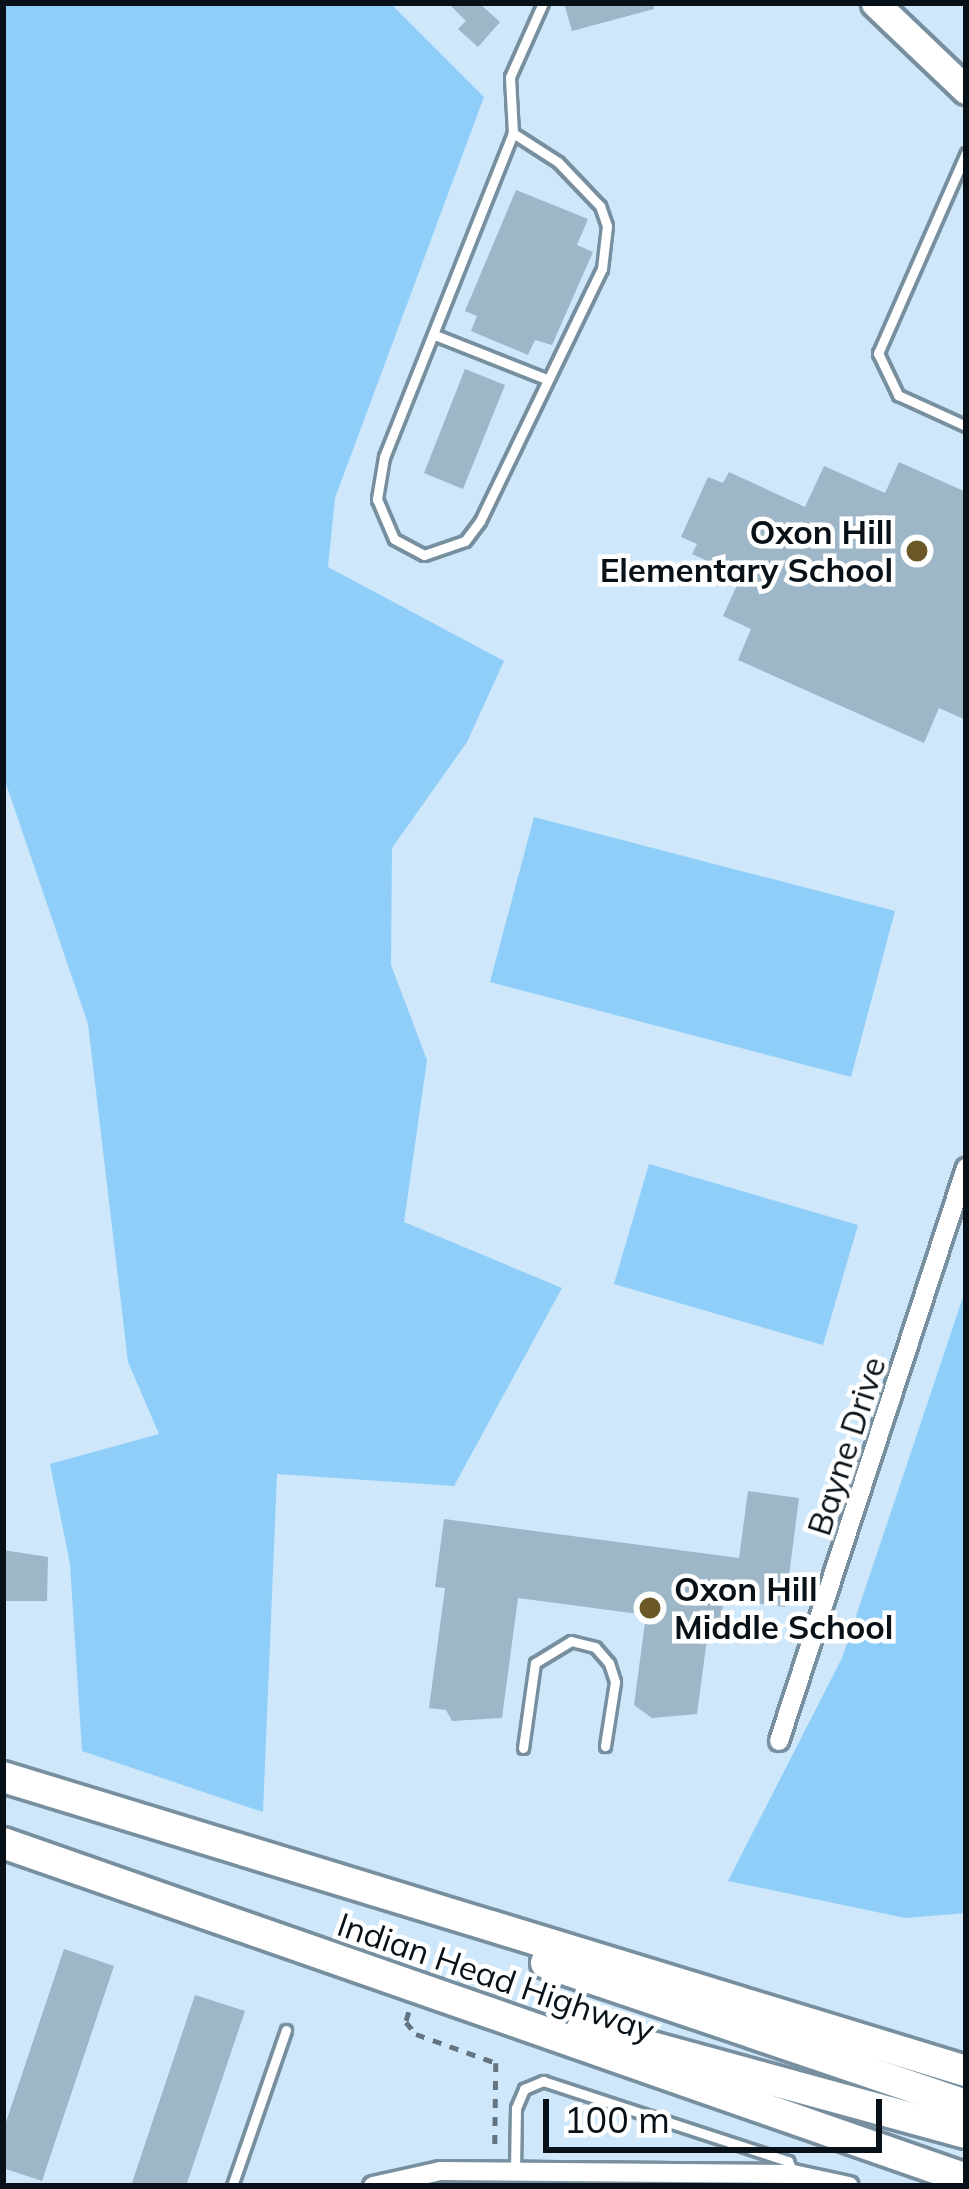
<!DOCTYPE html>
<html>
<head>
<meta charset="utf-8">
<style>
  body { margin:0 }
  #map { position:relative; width:969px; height:2189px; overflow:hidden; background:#cee7fa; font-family:Mulish,sans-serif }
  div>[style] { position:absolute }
  .green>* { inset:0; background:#8fcef9 }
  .building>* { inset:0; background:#9db6c8 }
  .path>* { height:4.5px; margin-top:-2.25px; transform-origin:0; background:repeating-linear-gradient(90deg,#647480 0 9px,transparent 0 18px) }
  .roads { filter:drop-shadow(3px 0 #778f9f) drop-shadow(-3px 0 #778f9f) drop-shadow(0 3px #778f9f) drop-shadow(0 -3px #778f9f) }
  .service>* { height:9px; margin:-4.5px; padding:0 4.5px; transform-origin:4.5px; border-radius:4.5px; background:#fff }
  .minor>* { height:18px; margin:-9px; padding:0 9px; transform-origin:9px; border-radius:9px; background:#fff }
  .secondary>* { height:27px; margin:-13.5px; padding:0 13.5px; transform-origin:13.5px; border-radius:13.5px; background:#fff }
  .trunk>* { height:30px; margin:-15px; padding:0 15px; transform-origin:15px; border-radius:15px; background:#fff }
  .dots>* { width:33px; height:33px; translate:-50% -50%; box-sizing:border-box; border:6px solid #fff; border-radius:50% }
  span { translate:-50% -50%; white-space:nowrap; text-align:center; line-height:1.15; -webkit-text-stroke:9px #fff; paint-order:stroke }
  .poi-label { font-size:33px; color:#081117; font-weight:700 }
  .right { translate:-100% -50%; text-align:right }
  .left { translate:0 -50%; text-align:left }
  .street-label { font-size:33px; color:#081117 }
  .frame { position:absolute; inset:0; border:6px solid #081117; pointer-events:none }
  .scale { position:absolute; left:543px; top:2099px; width:339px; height:54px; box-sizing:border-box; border:6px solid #081117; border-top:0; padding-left:15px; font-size:36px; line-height:42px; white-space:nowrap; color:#081117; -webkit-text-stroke:9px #fff; paint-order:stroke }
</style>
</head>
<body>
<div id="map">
  <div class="green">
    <i style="clip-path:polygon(3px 3px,390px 3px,484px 97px,335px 498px,328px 567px,504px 661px,467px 742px,392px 848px,391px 965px,427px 1060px,404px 1222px,562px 1288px,454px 1486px,277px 1474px,263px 1812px,82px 1751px,70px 1564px,50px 1464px,159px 1434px,128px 1362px,88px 1024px,3px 775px)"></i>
    <i style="clip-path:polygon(534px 817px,895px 911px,851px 1077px,490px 982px)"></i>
    <i style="clip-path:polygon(649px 1164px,858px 1225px,823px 1345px,614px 1284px)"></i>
    <i style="clip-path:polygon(966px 1288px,966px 1913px,905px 1918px,728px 1881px,842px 1658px)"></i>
  </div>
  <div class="building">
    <i style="clip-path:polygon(448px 3px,479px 3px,500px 22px,478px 47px,458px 29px,466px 21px)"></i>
    <i style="clip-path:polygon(564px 3px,653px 3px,654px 9px,572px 31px)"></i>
    <i style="clip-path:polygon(516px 190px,588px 219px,577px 245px,593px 252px,552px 345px,535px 340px,528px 355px,471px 331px,477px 316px,465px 311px)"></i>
    <i style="clip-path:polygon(465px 369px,505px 385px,463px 489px,424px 473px)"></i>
    <i style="clip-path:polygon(899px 462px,966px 492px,966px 720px,939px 708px,924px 743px,738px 660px,751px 629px,723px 616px,741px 576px,692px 554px,697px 544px,681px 537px,708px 477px,723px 483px,729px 472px,805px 507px,824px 466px,885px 493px)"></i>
    <i style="clip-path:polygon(748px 1491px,799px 1498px,785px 1607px,724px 1599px,720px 1625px,709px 1624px,697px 1714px,652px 1718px,634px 1705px,646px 1615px,518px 1598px,502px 1718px,452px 1721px,446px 1710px,429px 1708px,445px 1588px,435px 1587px,444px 1519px,739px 1558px)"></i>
    <i style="clip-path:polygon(3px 1550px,48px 1557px,47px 1601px,3px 1601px)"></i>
    <i style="clip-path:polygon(64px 1949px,114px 1966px,42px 2181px,3px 2168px,3px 2131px)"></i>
    <i style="clip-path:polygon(195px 1995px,245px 2011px,186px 2186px,131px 2186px)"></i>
  </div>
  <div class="path">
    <i style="left:409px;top:2012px;width:10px;rotate:107deg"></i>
    <i style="left:406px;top:2022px;width:16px;rotate:50deg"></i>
    <i style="left:416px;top:2034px;width:85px;rotate:19.9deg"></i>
    <i style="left:496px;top:2063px;width:87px;rotate:90.7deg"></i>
  </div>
  <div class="roads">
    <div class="service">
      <i style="left:513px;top:133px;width:349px;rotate:111.7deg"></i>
      <i style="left:384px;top:457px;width:43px;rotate:99.5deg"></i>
      <i style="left:377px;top:499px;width:43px;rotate:67deg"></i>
      <i style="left:394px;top:539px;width:34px;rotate:28deg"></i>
      <i style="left:424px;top:555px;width:43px;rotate:-18.9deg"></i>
      <i style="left:465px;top:541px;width:25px;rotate:-53deg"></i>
      <i style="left:480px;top:521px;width:280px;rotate:-64.2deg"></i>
      <i style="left:602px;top:269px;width:43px;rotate:-83.4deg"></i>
      <i style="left:607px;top:226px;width:21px;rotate:-109deg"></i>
      <i style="left:600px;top:206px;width:61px;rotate:-133.7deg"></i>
      <i style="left:558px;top:162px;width:54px;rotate:-147.2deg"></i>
      <i style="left:513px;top:133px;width:56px;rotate:-93.1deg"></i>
      <i style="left:510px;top:77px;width:81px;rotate:-66deg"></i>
      <i style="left:966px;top:153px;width:219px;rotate:113.7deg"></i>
      <i style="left:878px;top:353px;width:47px;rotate:64.5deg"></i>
      <i style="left:898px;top:395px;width:75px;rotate:24.5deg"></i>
      <i style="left:435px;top:335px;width:119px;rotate:21.6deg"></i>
      <i style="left:523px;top:1748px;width:86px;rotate:-82deg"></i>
      <i style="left:535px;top:1663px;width:42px;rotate:-31.4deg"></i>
      <i style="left:571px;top:1641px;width:25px;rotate:14deg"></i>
      <i style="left:595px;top:1647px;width:21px;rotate:49deg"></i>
      <i style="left:609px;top:1663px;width:20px;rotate:72deg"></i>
      <i style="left:615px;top:1682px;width:65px;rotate:98.9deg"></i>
      <i style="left:515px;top:2171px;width:63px;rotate:-89.1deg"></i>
      <i style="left:516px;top:2108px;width:21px;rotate:-67deg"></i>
      <i style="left:524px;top:2089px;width:21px;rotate:-23deg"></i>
      <i style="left:543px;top:2081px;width:258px;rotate:18.1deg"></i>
      <i style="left:788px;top:2161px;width:14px;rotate:69deg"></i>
      <i style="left:232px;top:2186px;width:165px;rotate:-70.9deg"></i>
    </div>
    <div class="minor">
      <i style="left:779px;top:1741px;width:603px;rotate:-71.93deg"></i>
      <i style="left:373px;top:2186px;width:69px;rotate:-12.6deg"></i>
      <i style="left:440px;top:2171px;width:353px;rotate:0.5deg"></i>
      <i style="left:793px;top:2174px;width:57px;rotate:12.1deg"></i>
    </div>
    <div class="secondary">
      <i style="left:875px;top:3px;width:126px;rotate:43.7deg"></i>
    </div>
    <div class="trunk">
      <i style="left:3px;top:1777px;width:1007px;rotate:16.98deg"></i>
      <i style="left:3px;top:1843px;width:1020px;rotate:19.23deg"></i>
      <i style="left:546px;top:1963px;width:443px;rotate:18.7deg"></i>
      <i style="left:582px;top:2028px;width:398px;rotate:15.3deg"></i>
    </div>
  </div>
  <div class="dots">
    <i style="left:917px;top:551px;background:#6b5826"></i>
    <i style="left:650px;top:1608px;background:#6b5826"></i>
  </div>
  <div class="poi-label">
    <span class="right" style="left:893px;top:551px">Oxon Hill<br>Elementary School</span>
    <span class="left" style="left:674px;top:1608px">Oxon Hill<br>Middle School</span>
  </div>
  <div class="street-label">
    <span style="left:846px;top:1446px;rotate:-72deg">Bayne Drive</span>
    <span style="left:496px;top:1977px;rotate:19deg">Indian Head Highway</span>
  </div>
  <div class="frame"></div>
  <div class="scale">100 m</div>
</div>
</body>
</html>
